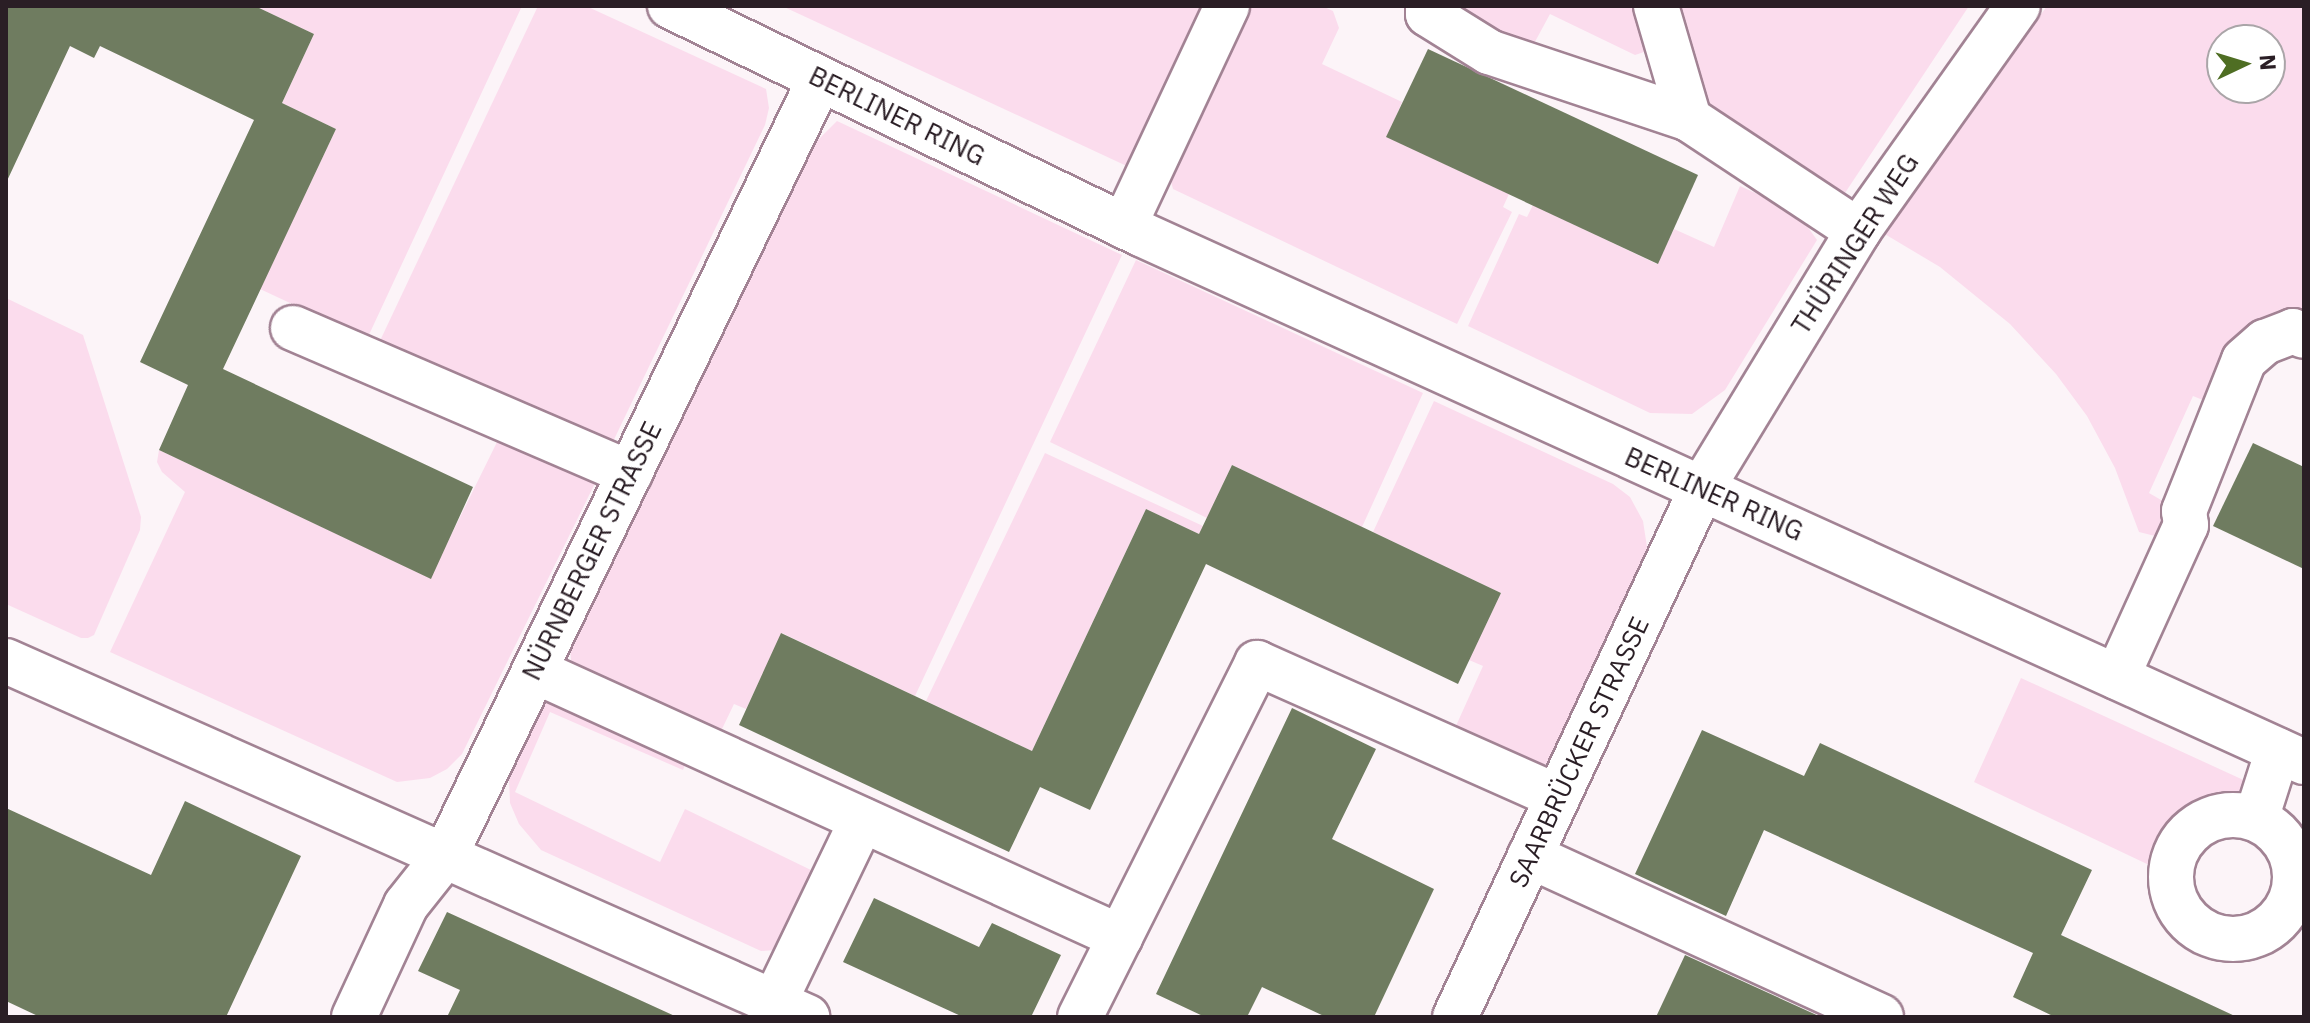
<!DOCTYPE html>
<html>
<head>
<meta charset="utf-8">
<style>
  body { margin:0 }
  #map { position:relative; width:2310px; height:1023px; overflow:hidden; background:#fcf4f8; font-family:"IBM Plex Sans",sans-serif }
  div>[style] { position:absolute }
  .green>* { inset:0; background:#fbdced }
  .building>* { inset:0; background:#6f7c60 }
  .roads { filter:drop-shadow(2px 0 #a28394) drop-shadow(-2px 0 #a28394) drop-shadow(0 2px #a28394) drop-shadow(0 -2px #a28394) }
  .minor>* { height:44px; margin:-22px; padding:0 22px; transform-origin:22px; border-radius:22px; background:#fff }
  .minor>.ring { margin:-22px; padding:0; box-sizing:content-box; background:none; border:44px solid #fff; border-radius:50% }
  span { translate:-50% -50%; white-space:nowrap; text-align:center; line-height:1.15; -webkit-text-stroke:6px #fff; paint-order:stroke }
  .street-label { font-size:26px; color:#2a1e25 }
  .frame { position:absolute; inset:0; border:8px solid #2a1e25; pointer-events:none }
  .north { position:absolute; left:2206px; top:24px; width:80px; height:80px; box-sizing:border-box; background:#fff; border:2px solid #aaa5a8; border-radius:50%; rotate:86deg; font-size:22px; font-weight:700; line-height:32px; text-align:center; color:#2a1e25 }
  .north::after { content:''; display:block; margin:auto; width:28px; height:36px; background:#4f6e23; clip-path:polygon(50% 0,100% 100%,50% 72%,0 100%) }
</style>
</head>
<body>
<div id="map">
  <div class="green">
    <i style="clip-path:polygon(255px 6px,522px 6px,367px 339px,260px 289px,336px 129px,282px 103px,314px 34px)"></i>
    <i style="clip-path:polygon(538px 6px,586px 6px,766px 89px,769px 108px,765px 125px,608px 452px,378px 345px)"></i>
    <i style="clip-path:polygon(782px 6px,1214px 6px,1131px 168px)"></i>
    <i style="clip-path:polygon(1249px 6px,1322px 6px,1333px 11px,1339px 28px,1322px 64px,1402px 102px,1387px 137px,1509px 194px,1503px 207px,1512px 212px,1457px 324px,1173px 189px,1169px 174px)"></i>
    <i style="clip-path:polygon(1458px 6px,1643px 6px,1650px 50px,1635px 55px,1550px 14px,1530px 51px,1461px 13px)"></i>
    <i style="clip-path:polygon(1668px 6px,1969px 6px,1837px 205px,1704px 109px)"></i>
    <i style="clip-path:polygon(evenodd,2047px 6px,2304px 6px,2304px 323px,2210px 403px,2193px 396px,2149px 493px,2168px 504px,2163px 538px,2139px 532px,2115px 468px,2087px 416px,2056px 374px,2010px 324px,1940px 267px,1883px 233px,2047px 6px,2222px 40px,2270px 40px,2270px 88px,2222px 88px,2222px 40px)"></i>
    <i style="clip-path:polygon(837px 121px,1122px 255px,915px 696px,782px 633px,746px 709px,734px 704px,722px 729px,713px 726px,710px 733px,577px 670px,571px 660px,570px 648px,811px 147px)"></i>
    <i style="clip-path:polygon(1740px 186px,1797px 212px,1817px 240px,1725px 390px,1692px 414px,1650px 413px,1468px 326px,1519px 214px,1527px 217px,1533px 205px,1657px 264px,1674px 229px,1714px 247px)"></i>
    <i style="clip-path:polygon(1136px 260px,1423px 393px,1362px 527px,1232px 465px,1207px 518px,1050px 442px)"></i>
    <i style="clip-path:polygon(6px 298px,83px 335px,141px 517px,140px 530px,94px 635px,88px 638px,81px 638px,6px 604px)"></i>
    <i style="clip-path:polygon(1434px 401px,1613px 484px,1630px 497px,1643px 521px,1647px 547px,1644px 565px,1550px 763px,1535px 766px,1455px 728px,1483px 666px,1469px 660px,1501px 593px,1373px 532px)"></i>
    <i style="clip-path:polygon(500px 436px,599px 475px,462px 754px,447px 769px,430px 778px,397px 782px,110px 652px,185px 492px,162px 472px,157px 462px,159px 450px,430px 578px)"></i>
    <i style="clip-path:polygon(1045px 453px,1203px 526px,1199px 534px,1146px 509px,1032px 751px,926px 701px)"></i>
    <i style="clip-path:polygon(2021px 678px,2250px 783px,2244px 796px,2201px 804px,2189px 812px,2175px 826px,2156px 863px,2147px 864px,1974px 782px)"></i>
    <i style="clip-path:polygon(560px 697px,689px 755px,683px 770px,550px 712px,515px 792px,660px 862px,685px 809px,813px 871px,816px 878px,776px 950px,761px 951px,541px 850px,519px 824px,510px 803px,509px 778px,529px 730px,546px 702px)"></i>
  </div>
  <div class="building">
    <i style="clip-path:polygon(6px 6px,255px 6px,314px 34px,282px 103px,336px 129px,223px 369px,473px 487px,431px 579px,159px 450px,188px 385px,140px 362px,254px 120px,100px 46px,94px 58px,70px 46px,6px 183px)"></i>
    <i style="clip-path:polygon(1428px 49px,1698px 175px,1658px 264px,1386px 137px)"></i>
    <i style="clip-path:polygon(2253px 443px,2304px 467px,2304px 569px,2213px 526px)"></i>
    <i style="clip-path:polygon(1232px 465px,1501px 593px,1458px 684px,1206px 564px,1090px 810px,1040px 787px,1009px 852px,739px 725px,781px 633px,1032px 751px,1146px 509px,1199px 534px)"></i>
    <i style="clip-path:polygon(1292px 708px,1376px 749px,1332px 839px,1434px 889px,1374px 1017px,1326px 1017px,1262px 987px,1247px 1017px,1205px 1017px,1156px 994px)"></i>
    <i style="clip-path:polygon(1702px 730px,1804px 776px,1820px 743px,2092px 870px,2061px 935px,2237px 1017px,2055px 1017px,2013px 997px,2033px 953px,1764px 830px,1726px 916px,1635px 874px)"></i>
    <i style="clip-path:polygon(185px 801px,301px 856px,226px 1017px,40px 1017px,6px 1001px,6px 808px,151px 875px)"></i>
    <i style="clip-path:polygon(874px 898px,979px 947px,992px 923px,1061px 955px,1031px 1017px,963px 1017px,843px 962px)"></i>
    <i style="clip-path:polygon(447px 912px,677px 1017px,447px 1017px,460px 990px,418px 971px)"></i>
    <i style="clip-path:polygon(1685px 955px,1821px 1017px,1656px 1017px)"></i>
  </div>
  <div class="roads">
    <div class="minor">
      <i style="left:670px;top:6px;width:523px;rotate:25.83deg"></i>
      <i style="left:1141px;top:234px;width:1277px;rotate:24.42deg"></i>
      <i style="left:1428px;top:6px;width:8px;rotate:90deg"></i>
      <i style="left:1428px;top:14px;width:72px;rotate:31.9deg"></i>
      <i style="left:1489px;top:52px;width:211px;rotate:18.5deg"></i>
      <i style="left:1656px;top:6px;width:118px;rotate:73.7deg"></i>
      <i style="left:1689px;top:119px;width:203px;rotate:33.5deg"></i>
      <i style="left:1124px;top:226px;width:243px;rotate:-64.9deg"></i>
      <i style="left:293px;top:328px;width:367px;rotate:23.3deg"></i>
      <i style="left:6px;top:661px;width:877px;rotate:23.96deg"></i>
      <i style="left:535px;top:671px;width:643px;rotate:24.45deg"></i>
      <i style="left:2117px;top:677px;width:167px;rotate:-65.6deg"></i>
      <i style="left:2186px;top:525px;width:14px;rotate:-98deg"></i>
      <i style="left:2184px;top:511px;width:162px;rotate:-68.3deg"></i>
      <i style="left:2244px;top:360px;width:28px;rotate:-41deg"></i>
      <i style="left:2265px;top:342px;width:30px;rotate:-21deg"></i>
      <i style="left:2293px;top:331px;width:12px;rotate:24deg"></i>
      <i class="ring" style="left:2171px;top:815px;width:80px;height:80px"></i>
      <i style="left:2256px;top:819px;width:72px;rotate:-72.3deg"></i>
      <i style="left:1530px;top:856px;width:386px;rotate:24.6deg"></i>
      <i style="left:774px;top:1003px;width:203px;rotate:-64.3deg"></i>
      <i style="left:354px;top:1017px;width:123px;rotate:-65.1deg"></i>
      <i style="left:406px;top:905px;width:63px;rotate:-51.5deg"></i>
      <i style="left:445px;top:856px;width:863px;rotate:-64.24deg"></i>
      <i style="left:1080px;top:1017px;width:396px;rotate:-63.4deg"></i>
      <i style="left:1257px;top:663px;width:329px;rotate:24deg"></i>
      <i style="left:1455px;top:1017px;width:584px;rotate:-64.97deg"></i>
      <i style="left:1702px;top:488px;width:301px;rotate:-58.7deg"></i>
      <i style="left:1858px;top:231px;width:276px;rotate:-54.6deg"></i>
    </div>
  </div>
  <div class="street-label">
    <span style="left:897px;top:116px;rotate:26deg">BERLINER RING</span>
    <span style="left:1855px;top:244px;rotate:-57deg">THÜRINGER WEG</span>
    <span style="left:1714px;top:494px;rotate:24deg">BERLINER RING</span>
    <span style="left:592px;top:551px;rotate:-64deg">NÜRNBERGER STRASSE</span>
    <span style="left:1579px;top:752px;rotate:-65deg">SAARBRÜCKER STRASSE</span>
  </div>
  <div class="frame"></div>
  <div class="north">N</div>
</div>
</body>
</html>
